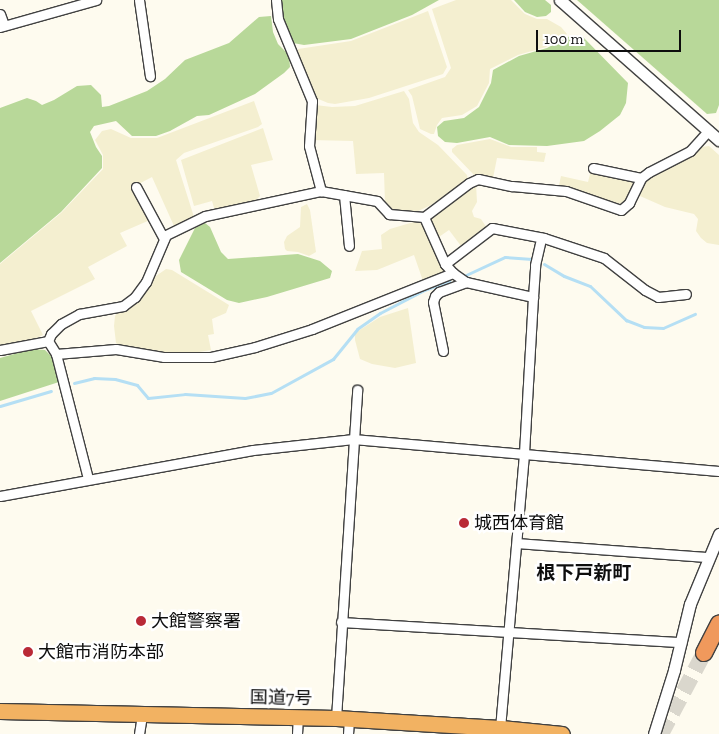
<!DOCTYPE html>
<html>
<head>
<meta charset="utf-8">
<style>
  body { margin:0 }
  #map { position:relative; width:719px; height:734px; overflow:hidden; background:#fefbef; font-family:"Zilla Slab","Noto Sans JP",serif }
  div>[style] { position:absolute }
  .farmland>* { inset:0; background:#f4efd0 }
  .forest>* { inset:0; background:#b8d899 }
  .stream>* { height:3px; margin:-1.5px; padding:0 1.5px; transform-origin:1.5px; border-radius:1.5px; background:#b5dff4 }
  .motorway-tunnel>* { height:16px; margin-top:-8px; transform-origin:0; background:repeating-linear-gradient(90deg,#dad7cd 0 16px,transparent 0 24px) }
  .roads { filter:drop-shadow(1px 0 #414141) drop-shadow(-1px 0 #414141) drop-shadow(0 1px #414141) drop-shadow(0 -1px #414141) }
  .minor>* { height:9px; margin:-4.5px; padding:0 4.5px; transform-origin:4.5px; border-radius:4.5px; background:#fff }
  .tertiary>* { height:11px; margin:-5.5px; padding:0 5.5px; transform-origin:5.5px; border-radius:5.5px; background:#fff }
  .trunk>* { height:15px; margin:-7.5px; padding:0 7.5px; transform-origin:7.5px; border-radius:7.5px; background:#f2b262 }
  .motorway>* { height:16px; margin:-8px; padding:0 8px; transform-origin:8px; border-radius:8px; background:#f0995c }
  .dots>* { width:14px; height:14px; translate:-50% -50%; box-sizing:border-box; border:2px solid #fff; border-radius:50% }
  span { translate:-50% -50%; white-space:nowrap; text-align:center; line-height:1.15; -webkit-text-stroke:5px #fff; paint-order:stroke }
  .poi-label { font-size:18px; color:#0e0e0e }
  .left { translate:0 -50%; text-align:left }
  .street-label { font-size:18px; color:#0e0e0e }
  .neighbourhood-label { font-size:19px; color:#0e0e0e; font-weight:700 }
  .scale { position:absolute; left:536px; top:30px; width:145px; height:22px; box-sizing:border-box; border:2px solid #0e0e0e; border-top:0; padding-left:6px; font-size:15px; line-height:18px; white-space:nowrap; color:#0e0e0e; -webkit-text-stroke:4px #fff; paint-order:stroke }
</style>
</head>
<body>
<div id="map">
  <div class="farmland">
    <i style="clip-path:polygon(456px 0,511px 0,525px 14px,537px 19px,547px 19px,561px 27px,567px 34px,546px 47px,518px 55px,490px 69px,489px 83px,477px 106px,462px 115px,442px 118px,437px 125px,434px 134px,431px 134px,420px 129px,412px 96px,408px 90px,445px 77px,451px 68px,432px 9px)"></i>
    <i style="clip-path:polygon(428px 11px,447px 67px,443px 74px,369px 98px,335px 104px,328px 103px,316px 98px,297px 54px,298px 49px,351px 41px)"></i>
    <i style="clip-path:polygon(404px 91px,409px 99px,413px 123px,419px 132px,438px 145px,467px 175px,468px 180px,431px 205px,416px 212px,396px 212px,385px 203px,384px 173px,356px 174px,353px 141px,311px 140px,315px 105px,332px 107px,355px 106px)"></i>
    <i style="clip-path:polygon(254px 101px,262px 124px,258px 127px,184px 153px,176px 160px,194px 217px,174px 226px,152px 177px,133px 187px,150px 220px,120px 233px,127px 246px,88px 267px,95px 279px,31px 311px,43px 335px,34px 339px,0 346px,0 264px,61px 213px,103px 169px,103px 155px,95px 140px,102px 131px,111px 129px,131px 138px,157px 138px)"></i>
    <i style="clip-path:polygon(263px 128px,273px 160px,251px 165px,260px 196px,256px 200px,215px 211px,212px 201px,194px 206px,181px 160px)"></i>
    <i style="clip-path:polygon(490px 139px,511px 147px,537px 147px,537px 152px,546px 153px,544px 162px,497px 158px,493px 178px,474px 175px,452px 152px,452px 149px,457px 145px)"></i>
    <i style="clip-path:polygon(709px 146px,719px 155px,719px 245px,707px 243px,701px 238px,696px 231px,698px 219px,694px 214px,665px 207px,640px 196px,640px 191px,645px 177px,658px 169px,689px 157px,702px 147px)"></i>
    <i style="clip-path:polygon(591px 170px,637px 180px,628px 200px,623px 204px,617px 203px,559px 185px,561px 176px,588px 182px)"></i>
    <i style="clip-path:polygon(476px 184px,477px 202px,472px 211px,474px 217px,481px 219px,487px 228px,461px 246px,449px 230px,436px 239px,428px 218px,469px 185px)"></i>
    <i style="clip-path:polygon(307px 204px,310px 210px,316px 252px,309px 256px,298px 252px,287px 251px,285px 249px,284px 242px,287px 236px,300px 227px,301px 207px)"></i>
    <i style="clip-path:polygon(417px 221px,422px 221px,446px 272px,423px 281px,414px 255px,377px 270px,355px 271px,362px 251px,382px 249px,381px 235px,390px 229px)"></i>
    <i style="clip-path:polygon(166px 269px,172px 270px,229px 305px,226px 313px,212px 319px,214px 334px,208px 335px,211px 350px,187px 354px,156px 353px,123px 348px,116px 343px,114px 326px,115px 316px,118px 312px,128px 309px,156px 276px)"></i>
    <i style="clip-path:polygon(408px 308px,416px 363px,395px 368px,372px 364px,360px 359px,355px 340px,355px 333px,380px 317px)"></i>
  </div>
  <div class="forest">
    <i style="clip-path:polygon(282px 0,439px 0,412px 15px,351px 39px,304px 45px,293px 43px,282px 18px)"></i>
    <i style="clip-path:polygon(514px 0,545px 0,551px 5px,551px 12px,546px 16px,537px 17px,525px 12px)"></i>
    <i style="clip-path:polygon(577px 0,719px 0,719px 105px,716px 113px,707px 114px)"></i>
    <i style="clip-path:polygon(271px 16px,273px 32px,278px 44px,289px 55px,290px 67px,284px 73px,255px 94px,209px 115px,197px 116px,170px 131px,156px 136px,132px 136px,116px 121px,94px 126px,90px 132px,96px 147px,102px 156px,102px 168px,61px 212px,0 263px,0 108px,27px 98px,36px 101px,42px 105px,54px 100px,77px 86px,91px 85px,101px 95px,102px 107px,109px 106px,147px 91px,165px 79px,185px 60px,229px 43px,259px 17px)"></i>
    <i style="clip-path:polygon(572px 35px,583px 37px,628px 83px,626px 103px,620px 115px,600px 131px,584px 141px,547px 146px,509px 145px,490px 137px,457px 143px,445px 142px,438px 136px,437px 127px,444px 121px,464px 118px,479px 107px,491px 83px,493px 70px,519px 56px,547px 48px)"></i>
    <i style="clip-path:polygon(205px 223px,210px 227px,221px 252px,228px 259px,298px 254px,320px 261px,332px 271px,330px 278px,267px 297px,239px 303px,227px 300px,181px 272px,179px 260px,195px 228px)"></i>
    <i style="clip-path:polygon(32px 349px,45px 350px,52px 357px,59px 382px,0 401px,0 358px)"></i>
  </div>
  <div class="stream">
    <i style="left:544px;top:264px;width:23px;rotate:31deg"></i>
    <i style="left:564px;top:276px;width:28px;rotate:21deg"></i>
    <i style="left:590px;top:286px;width:50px;rotate:43.4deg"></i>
    <i style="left:626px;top:320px;width:19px;rotate:21deg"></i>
    <i style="left:644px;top:327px;width:19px;rotate:3deg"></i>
    <i style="left:663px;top:328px;width:35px;rotate:-24deg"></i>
    <i style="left:466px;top:275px;width:43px;rotate:-24.8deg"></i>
    <i style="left:505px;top:257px;width:27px;rotate:4deg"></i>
    <i style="left:74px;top:383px;width:21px;rotate:-14deg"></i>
    <i style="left:94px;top:378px;width:21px;rotate:3deg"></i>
    <i style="left:115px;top:379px;width:23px;rotate:15deg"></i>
    <i style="left:137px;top:385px;width:17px;rotate:50deg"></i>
    <i style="left:148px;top:398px;width:37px;rotate:-6deg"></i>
    <i style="left:185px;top:394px;width:60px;rotate:3.8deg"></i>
    <i style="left:245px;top:398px;width:26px;rotate:-11deg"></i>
    <i style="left:271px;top:393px;width:71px;rotate:-28.7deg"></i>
    <i style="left:333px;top:359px;width:38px;rotate:-51deg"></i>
    <i style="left:357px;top:329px;width:28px;rotate:-35deg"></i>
    <i style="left:380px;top:313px;width:50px;rotate:-27.6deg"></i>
    <i style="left:424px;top:290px;width:27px;rotate:-20deg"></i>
    <i style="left:0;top:406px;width:53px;rotate:-16.4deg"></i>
  </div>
  <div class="motorway-tunnel">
    <i style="left:661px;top:734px;width:92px;rotate:-62deg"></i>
  </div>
  <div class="roads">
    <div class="minor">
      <i style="left:139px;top:0;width:77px;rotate:81.8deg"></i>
      <i style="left:276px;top:0;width:19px;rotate:84deg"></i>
      <i style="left:278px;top:19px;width:89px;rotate:67.5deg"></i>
      <i style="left:312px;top:101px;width:45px;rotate:93.8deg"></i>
      <i style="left:309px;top:146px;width:47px;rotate:75.1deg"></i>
      <i style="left:0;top:14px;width:12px;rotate:70deg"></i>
      <i style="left:0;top:27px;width:100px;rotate:-15.7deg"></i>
      <i style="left:593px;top:168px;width:49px;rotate:11.8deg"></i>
      <i style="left:136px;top:187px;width:59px;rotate:61.7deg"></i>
      <i style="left:344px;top:195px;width:51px;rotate:84.4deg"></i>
      <i style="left:424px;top:217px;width:56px;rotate:-37.1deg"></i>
      <i style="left:469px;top:183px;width:10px;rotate:-24deg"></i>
      <i style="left:478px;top:179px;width:35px;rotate:12deg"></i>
      <i style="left:512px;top:186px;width:54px;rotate:5.3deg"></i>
      <i style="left:566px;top:191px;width:58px;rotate:19.1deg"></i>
      <i style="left:621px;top:210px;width:11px;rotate:-41deg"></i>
      <i style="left:629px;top:203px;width:28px;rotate:-64deg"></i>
      <i style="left:641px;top:178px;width:10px;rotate:-37deg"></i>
      <i style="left:649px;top:172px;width:46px;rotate:-27.1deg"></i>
      <i style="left:690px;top:151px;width:28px;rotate:-48deg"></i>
      <i style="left:445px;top:264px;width:59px;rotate:-37.5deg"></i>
      <i style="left:492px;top:228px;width:53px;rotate:10.9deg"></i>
      <i style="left:544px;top:238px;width:63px;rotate:18.4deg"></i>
      <i style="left:604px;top:258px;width:52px;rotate:38deg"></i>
      <i style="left:645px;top:290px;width:15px;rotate:28deg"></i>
      <i style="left:658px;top:297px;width:28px;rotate:-6deg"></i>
      <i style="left:533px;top:297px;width:32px;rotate:-86deg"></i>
      <i style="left:535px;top:265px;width:28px;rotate:-77deg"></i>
      <i style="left:48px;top:341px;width:8px;rotate:-67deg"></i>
      <i style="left:51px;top:334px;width:14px;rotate:-45deg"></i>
      <i style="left:61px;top:324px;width:21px;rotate:-29deg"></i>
      <i style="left:79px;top:314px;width:45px;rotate:-10.3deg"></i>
      <i style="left:123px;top:306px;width:15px;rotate:-37deg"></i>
      <i style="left:135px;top:297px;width:19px;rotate:-54deg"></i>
      <i style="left:146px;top:282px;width:51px;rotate:-66.9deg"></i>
      <i style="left:166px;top:235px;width:43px;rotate:-26deg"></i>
      <i style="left:205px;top:216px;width:119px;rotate:-12.2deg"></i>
      <i style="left:321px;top:191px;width:57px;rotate:10.1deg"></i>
      <i style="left:377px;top:201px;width:18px;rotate:47deg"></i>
      <i style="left:389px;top:214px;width:35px;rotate:5deg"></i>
      <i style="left:424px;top:217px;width:51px;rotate:65.9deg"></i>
      <i style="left:445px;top:264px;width:12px;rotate:48deg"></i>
      <i style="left:453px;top:273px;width:16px;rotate:35deg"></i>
      <i style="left:466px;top:282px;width:69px;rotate:12.6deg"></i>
      <i style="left:533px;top:297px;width:157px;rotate:93.3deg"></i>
      <i style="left:524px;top:454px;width:275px;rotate:95deg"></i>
      <i style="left:48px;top:341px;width:15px;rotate:58deg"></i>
      <i style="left:56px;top:354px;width:129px;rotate:75.6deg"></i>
      <i style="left:0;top:350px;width:49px;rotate:-10.6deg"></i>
      <i style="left:443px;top:351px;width:50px;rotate:-101.5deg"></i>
      <i style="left:433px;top:302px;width:6px;rotate:-72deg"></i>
      <i style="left:435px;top:296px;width:6px;rotate:-45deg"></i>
      <i style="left:439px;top:292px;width:29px;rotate:-20deg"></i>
      <i style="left:56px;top:354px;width:60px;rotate:-4.8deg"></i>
      <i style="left:116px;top:349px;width:49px;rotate:9.5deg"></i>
      <i style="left:164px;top:357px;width:47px"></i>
      <i style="left:211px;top:357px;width:45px;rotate:-12.8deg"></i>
      <i style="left:255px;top:347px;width:60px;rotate:-17.5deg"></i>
      <i style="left:312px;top:329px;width:152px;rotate:-21.7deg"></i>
      <i style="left:0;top:496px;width:257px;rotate:-10.3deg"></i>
      <i style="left:253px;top:450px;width:101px;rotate:-6.3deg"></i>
      <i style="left:353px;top:439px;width:367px;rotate:5deg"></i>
      <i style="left:517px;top:543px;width:192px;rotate:4.2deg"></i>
      <i style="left:341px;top:622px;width:341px;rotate:3.4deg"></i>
      <i style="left:336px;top:718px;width:329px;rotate:-86.3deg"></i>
      <i style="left:139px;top:734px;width:20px;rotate:-81deg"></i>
      <i style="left:297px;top:734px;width:17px;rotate:-87deg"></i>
      <i style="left:348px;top:734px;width:15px;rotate:-86deg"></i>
    </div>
    <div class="tertiary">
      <i style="left:560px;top:0;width:212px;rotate:41.4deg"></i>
      <i style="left:654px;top:734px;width:67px;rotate:-72.6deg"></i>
      <i style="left:674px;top:670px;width:68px;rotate:-76.4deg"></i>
      <i style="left:690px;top:604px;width:76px;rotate:-67.5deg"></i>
    </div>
    <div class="trunk">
      <i style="left:0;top:711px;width:336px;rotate:1.2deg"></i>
      <i style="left:336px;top:718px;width:164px;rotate:3.5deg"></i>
      <i style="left:500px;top:728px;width:62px;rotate:5.5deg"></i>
    </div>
    <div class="motorway">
      <i style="left:704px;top:653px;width:33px;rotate:-63deg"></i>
    </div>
  </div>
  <div class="dots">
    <i style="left:464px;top:523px;background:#b92a37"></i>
    <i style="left:141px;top:621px;background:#b92a37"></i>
    <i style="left:28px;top:652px;background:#b92a37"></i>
  </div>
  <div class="poi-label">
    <span class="left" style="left:474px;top:523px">城西体育館</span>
    <span class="left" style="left:151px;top:621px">大館警察署</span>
    <span class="left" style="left:38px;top:652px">大館市消防本部</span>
  </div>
  <div class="street-label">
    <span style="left:281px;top:698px;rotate:1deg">国道7号</span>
  </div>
  <div class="neighbourhood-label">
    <span style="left:584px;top:573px">根下戸新町</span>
  </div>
  <div class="scale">100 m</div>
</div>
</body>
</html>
